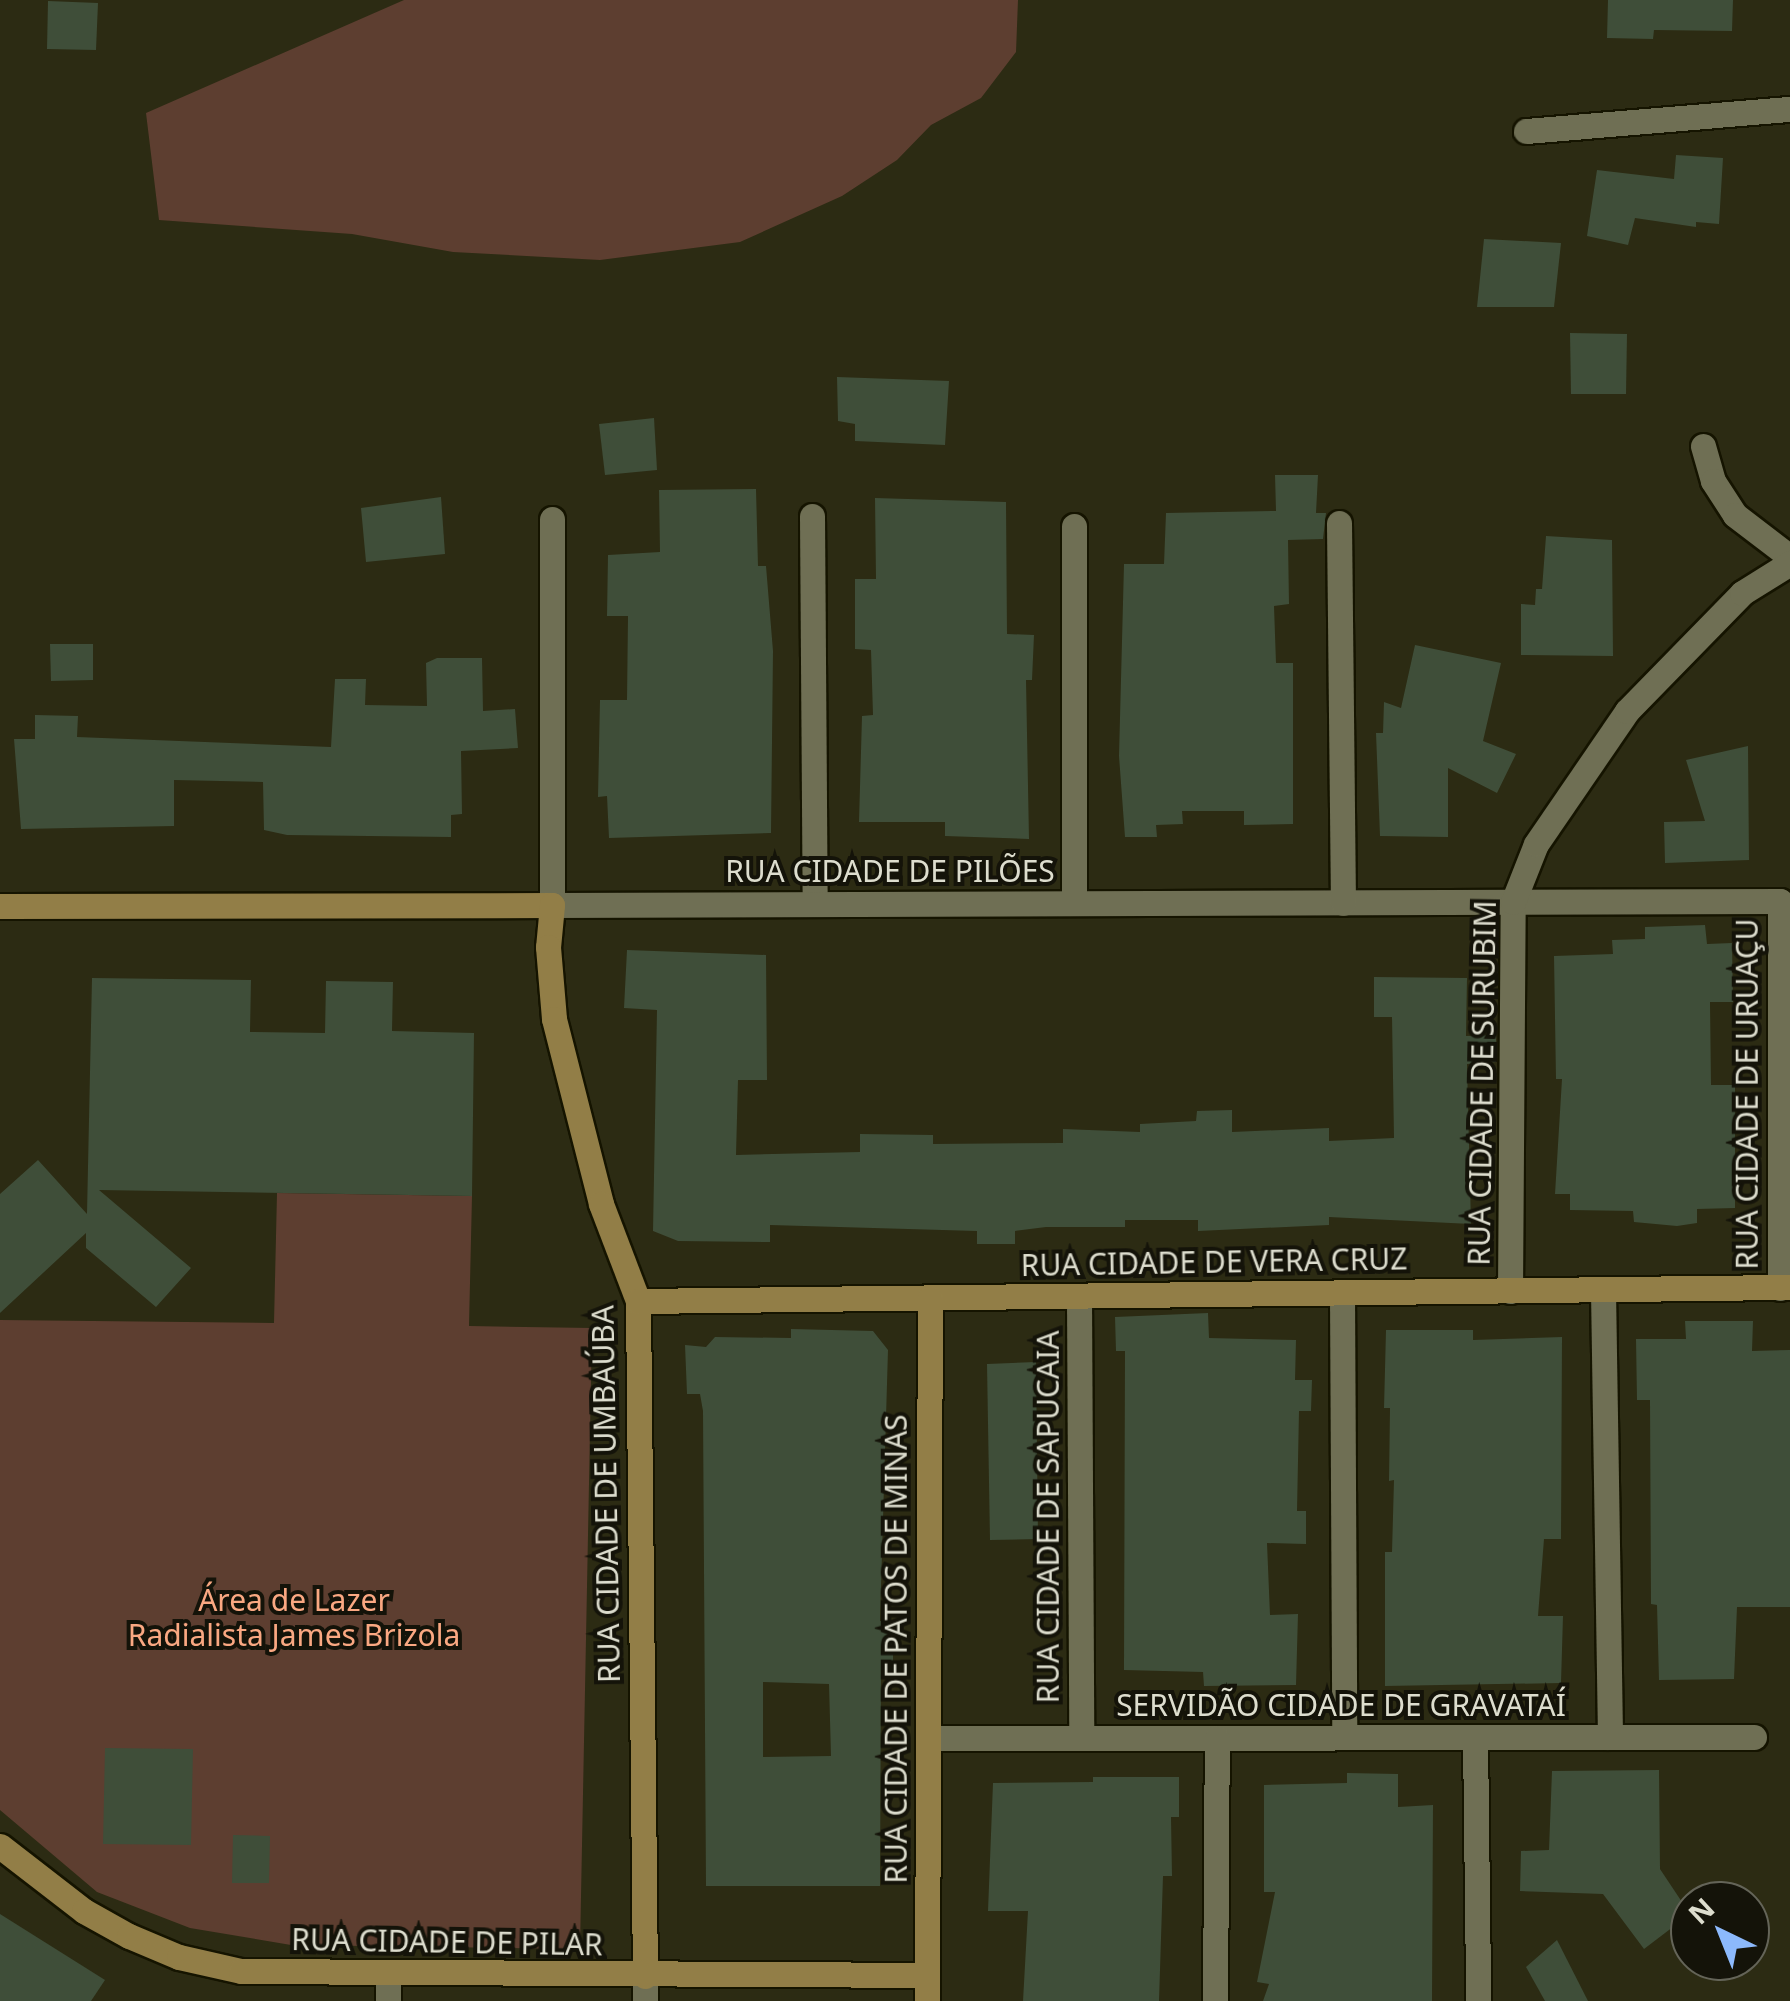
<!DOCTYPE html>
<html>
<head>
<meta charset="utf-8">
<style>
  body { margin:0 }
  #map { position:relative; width:1790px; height:2001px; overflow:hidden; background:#2c2b13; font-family:"Noto Sans",sans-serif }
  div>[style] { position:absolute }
  .green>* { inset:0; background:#5d3e30 }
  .building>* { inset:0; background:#3f4e39 }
  .roads { filter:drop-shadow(2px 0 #151400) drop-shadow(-2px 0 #151400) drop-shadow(0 2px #151400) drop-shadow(0 -2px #151400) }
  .street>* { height:25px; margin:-12.5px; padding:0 12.5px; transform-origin:12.5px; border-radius:12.5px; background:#6f6f54 }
  .secondary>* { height:25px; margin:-12.5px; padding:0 12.5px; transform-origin:12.5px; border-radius:12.5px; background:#927e47 }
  span { translate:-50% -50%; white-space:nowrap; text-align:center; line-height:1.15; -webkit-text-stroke:8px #141309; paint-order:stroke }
  .street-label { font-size:30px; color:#ddddce }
  .park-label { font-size:30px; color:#faa882 }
  .north { position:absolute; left:1670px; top:1881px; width:100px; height:100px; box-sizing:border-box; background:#141309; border:2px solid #646458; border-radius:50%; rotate:317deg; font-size:28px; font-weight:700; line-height:40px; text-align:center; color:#ddddce }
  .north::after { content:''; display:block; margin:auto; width:35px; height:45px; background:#8cb9fc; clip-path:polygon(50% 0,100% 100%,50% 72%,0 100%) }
</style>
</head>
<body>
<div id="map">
  <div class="green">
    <i style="clip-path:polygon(404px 0,1018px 0,1016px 52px,981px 98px,931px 125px,897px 160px,842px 196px,740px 242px,600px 260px,453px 252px,352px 234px,159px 220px,146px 113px)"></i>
    <i style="clip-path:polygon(277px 1193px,472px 1196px,469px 1326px,592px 1328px,580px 1949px,291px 1945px,190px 1928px,97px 1892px,0 1810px,0 1320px,274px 1323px)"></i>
  </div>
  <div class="building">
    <i style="clip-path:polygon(1608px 0,1733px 0,1732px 31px,1654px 30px,1653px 39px,1607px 38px)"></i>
    <i style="clip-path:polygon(48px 1px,98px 3px,96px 50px,47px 49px)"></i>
    <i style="clip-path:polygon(1676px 155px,1723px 158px,1719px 224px,1696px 222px,1696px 227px,1635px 218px,1628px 245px,1587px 236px,1597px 170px,1674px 179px)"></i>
    <i style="clip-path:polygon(1484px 239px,1561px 243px,1554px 307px,1477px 307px)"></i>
    <i style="clip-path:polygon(1570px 333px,1627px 334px,1626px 394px,1571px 394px)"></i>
    <i style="clip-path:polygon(837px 377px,949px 381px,945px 445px,855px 441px,855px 424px,838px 421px)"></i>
    <i style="clip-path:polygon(654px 418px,657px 470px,605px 475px,599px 424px)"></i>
    <i style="clip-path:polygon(1275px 475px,1318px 475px,1316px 513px,1326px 513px,1323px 539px,1288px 540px,1289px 604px,1274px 606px,1276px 663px,1293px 663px,1293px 824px,1244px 825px,1244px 811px,1182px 811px,1183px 824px,1156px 825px,1157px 837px,1125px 837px,1119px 756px,1124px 564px,1164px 564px,1166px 513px,1276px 511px)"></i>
    <i style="clip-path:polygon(756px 489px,758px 566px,766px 566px,773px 651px,771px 833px,609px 838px,607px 796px,598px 797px,600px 700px,627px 700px,628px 616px,607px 616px,608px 555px,660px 552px,659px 490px)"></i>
    <i style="clip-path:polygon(441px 497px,445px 554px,366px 562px,361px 508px)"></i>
    <i style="clip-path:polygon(875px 498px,1006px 502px,1007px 634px,1034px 635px,1032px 680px,1026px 680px,1029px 839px,945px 836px,945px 822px,859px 822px,862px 716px,873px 715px,871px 650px,855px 649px,855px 579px,876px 579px)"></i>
    <i style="clip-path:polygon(1546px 536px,1612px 540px,1613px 656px,1521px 655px,1521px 604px,1535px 605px,1536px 589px,1542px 589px)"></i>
    <i style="clip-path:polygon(50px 644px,93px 644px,93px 680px,51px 681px)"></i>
    <i style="clip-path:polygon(1415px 645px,1501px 663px,1483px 741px,1516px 754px,1497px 793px,1448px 768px,1448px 837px,1380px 836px,1376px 733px,1383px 733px,1384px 702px,1401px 708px)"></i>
    <i style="clip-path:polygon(437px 658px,482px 658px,483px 711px,515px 709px,518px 748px,461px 751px,462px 814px,451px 815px,451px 837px,287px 835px,264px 830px,263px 782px,174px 780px,174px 826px,21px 829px,14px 739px,35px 739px,35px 715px,78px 716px,77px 737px,331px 747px,335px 679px,366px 679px,365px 705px,427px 706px,426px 663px)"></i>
    <i style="clip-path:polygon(1748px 746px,1749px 860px,1665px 863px,1664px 822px,1705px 821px,1686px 760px)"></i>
    <i style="clip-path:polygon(1705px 925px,1707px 944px,1732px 943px,1733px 1002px,1710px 1002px,1711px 1085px,1735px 1085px,1735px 1208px,1697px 1209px,1697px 1223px,1677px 1226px,1634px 1222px,1633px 1211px,1570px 1210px,1570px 1194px,1555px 1194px,1562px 1079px,1556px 1079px,1554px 956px,1613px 954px,1612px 940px,1645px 939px,1645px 927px)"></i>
    <i style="clip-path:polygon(627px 950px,766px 955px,767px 1080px,738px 1080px,736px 1155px,860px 1152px,860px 1134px,933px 1135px,933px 1144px,1063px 1143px,1063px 1129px,1140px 1132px,1140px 1124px,1196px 1121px,1197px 1111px,1232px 1110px,1232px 1132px,1329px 1128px,1329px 1141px,1394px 1138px,1392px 1017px,1374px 1017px,1374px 977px,1467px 978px,1466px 1036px,1496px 1035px,1496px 1062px,1467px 1064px,1471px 1224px,1329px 1217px,1329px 1225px,1198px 1231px,1198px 1220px,1125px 1220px,1125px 1227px,1046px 1227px,1015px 1231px,1015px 1244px,977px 1244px,977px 1231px,770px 1225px,770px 1242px,678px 1241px,653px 1231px,657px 1010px,624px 1008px)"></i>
    <i style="clip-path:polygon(92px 978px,251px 980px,250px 1032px,325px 1033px,326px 981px,393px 982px,392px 1031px,474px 1033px,472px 1196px,99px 1190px,191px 1268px,156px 1307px,86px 1248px,86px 1233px,0 1313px,0 1194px,38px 1160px,87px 1214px)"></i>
    <i style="clip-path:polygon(1208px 1313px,1209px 1338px,1296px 1340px,1295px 1380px,1312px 1380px,1311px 1411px,1299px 1411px,1297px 1511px,1306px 1511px,1306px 1544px,1267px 1543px,1270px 1615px,1298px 1614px,1296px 1685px,1204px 1686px,1203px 1672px,1124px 1670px,1125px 1351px,1116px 1351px,1115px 1317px)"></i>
    <i style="clip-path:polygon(1685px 1321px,1753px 1321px,1752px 1351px,1790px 1350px,1790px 1607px,1737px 1607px,1734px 1679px,1659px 1680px,1657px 1605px,1651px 1604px,1650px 1400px,1637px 1400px,1636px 1339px,1686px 1339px)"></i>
    <i style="clip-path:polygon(evenodd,791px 1329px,873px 1331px,888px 1350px,880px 1621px,893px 1621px,893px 1668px,881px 1668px,880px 1886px,706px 1886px,703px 1411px,700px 1394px,687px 1394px,685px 1345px,706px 1347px,715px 1337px,791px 1338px,791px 1329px,763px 1682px,829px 1684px,831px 1756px,763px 1757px,763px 1682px)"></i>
    <i style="clip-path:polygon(1386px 1330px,1473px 1330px,1473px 1340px,1562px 1337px,1561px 1539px,1544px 1539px,1538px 1616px,1563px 1616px,1561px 1683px,1385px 1686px,1385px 1552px,1392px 1552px,1394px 1480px,1389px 1481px,1390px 1408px,1384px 1408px)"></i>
    <i style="clip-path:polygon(1036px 1362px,1038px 1539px,990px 1540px,987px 1364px)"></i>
    <i style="clip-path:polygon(105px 1748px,193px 1749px,191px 1845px,103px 1844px)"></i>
    <i style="clip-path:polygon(1659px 1770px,1660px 1869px,1690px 1914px,1644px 1949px,1603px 1894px,1520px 1891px,1521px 1851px,1549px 1850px,1552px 1771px)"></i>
    <i style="clip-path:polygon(1347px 1773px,1398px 1774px,1398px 1807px,1433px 1805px,1432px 2001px,1263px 2001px,1269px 1984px,1257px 1982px,1275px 1892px,1264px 1892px,1264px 1785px,1347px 1783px)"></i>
    <i style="clip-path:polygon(1093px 1777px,1179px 1777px,1179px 1817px,1171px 1817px,1172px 1876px,1163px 1876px,1159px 2001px,1023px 2001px,1028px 1911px,988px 1911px,993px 1783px,1093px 1782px)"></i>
    <i style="clip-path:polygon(233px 1835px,270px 1836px,269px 1883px,232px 1883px)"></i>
    <i style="clip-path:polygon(0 1914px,105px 1980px,91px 2001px,0 2001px)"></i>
    <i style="clip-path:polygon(1557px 1940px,1588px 2001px,1545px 2001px,1526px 1967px)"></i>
  </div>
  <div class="roads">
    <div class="street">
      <i style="left:1526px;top:131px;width:265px;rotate:-4.8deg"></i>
      <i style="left:1703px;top:446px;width:36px;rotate:74deg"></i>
      <i style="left:1713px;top:481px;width:40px;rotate:57.1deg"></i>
      <i style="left:1735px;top:515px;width:69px;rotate:37.4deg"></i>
      <i style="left:812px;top:516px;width:388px;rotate:89.6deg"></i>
      <i style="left:552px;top:519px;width:386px;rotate:90deg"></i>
      <i style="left:552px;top:905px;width:1228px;rotate:-0.19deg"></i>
      <i style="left:1780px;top:901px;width:387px;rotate:90deg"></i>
      <i style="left:1339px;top:523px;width:380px;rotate:89.4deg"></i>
      <i style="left:1074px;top:903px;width:377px;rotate:-90deg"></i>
      <i style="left:1603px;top:1290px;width:447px;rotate:89.1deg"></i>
      <i style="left:1510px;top:1291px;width:389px;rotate:-89.6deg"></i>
      <i style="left:1513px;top:902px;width:62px;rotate:-68.4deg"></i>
      <i style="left:1536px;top:844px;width:161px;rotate:-55.6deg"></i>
      <i style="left:1627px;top:711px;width:165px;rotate:-45.7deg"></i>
      <i style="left:1742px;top:593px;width:57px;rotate:-32deg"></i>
      <i style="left:1342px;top:1293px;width:444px;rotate:89.7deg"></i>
      <i style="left:1079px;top:1296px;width:442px;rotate:89.7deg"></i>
      <i style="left:1475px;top:1737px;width:264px;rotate:89.3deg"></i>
      <i style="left:928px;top:1738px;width:826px;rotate:-0.07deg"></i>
      <i style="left:388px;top:1976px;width:25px;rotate:90deg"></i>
      <i style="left:645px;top:1976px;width:25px;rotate:90deg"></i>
      <i style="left:1215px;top:2001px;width:263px;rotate:-89.6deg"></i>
    </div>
    <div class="secondary">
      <i style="left:0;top:906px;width:552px;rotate:-0.1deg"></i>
      <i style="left:552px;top:905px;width:42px;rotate:95.4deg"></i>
      <i style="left:548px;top:947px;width:72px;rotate:85.2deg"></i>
      <i style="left:554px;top:1019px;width:191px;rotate:75.7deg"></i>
      <i style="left:601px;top:1204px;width:104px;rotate:69.1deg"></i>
      <i style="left:638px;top:1301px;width:675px;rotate:89.41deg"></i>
      <i style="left:638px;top:1301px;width:1152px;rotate:-0.7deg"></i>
      <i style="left:0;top:1846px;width:106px;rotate:37.7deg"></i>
      <i style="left:84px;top:1911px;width:51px;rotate:29.1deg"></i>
      <i style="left:129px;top:1936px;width:54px;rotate:22.8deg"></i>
      <i style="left:179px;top:1957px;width:64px;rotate:12.7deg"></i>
      <i style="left:241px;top:1971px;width:686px;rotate:0.33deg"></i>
      <i style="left:927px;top:2001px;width:703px;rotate:-89.76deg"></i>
    </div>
  </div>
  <div class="street-label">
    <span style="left:890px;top:871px">RUA CIDADE DE PILÕES</span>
    <span style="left:1482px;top:1083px;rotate:-89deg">RUA CIDADE DE SURUBIM</span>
    <span style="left:1747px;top:1094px;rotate:-90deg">RUA CIDADE DE URUAÇU</span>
    <span style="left:1214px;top:1262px;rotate:-1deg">RUA CIDADE DE VERA CRUZ</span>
    <span style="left:606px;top:1494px;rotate:-91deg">RUA CIDADE DE UMBAÚBA</span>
    <span style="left:1048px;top:1517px;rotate:-90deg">RUA CIDADE DE SAPUCAIA</span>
    <span style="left:896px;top:1649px;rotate:-90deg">RUA CIDADE DE PATOS DE MINAS</span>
    <span style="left:1341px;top:1705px">SERVIDÃO CIDADE DE GRAVATAÍ</span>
    <span style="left:447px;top:1942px;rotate:1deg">RUA CIDADE DE PILAR</span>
  </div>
  <div class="park-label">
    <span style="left:294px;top:1617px">Área de Lazer<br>Radialista James Brizola</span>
  </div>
  <div class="north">N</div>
</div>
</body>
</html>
